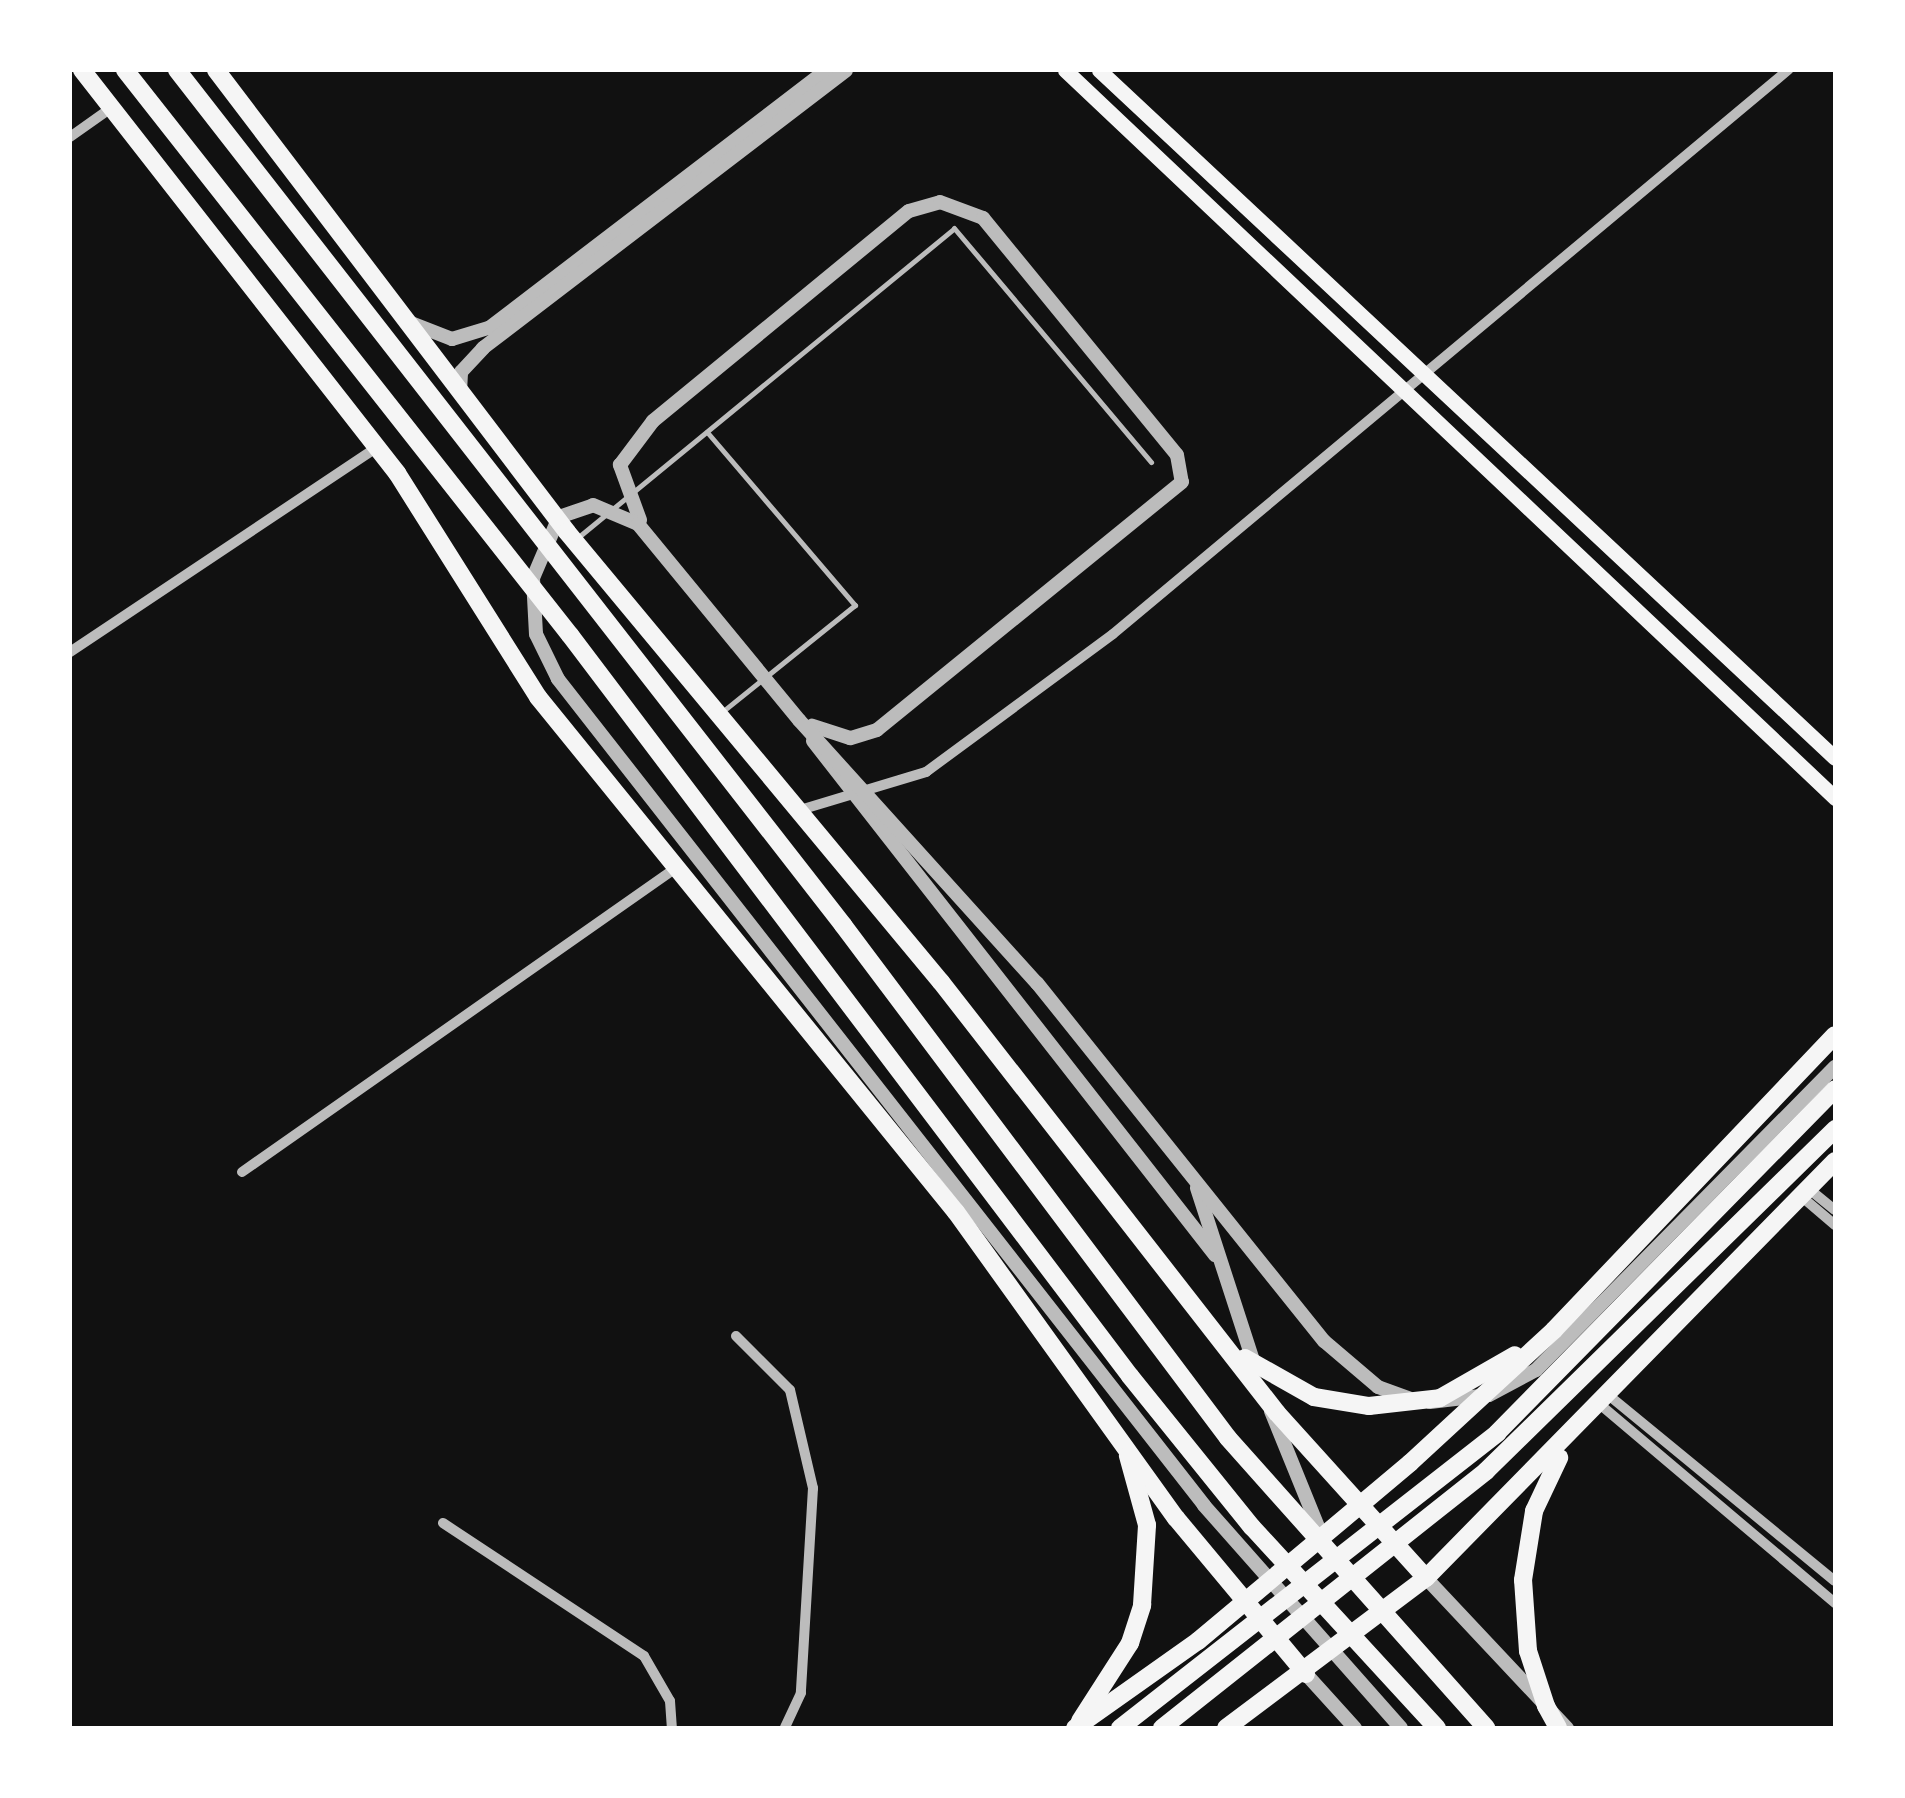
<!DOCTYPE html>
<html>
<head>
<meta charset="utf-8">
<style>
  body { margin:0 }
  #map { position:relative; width:1905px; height:1798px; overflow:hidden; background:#111; font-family:Arial,sans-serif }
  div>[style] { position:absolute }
  .service>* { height:5px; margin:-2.5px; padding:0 2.5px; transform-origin:2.5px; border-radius:2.5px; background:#bcbcbc }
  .minor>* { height:10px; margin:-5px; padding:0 5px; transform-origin:5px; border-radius:5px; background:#bcbcbc }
  .tertiary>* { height:14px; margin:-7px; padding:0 7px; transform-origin:7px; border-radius:7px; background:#bcbcbc }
  .secondary>* { height:15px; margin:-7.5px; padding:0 7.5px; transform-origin:7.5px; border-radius:7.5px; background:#f5f5f5 }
  .primary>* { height:18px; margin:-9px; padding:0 9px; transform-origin:9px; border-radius:9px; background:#f5f5f5 }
  .trunk>* { height:18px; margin:-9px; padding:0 9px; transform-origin:9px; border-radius:9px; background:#f5f5f5 }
  span { translate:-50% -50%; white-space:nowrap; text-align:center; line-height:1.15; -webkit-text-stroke:8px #fff; paint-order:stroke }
  .frame { position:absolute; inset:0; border:72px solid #fff; pointer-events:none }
</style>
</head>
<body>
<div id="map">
  <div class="service">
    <i style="left:707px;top:432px;width:228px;rotate:49.5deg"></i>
    <i style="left:855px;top:605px;width:169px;rotate:141.2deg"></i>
    <i style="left:576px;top:539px;width:489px;rotate:-39.4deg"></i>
    <i style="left:954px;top:228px;width:306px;rotate:49.9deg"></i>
  </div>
  <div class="minor">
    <i style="left:70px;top:137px;width:50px;rotate:-35.3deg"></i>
    <i style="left:70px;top:652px;width:369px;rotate:-33.7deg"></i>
    <i style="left:800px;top:810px;width:132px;rotate:-16.8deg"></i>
    <i style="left:926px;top:772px;width:232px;rotate:-36.4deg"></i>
    <i style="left:1113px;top:634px;width:880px;rotate:-39.88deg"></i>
    <i style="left:242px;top:1172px;width:526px;rotate:-35.02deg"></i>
    <i style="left:1809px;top:1189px;width:33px;rotate:39deg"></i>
    <i style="left:1802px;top:1197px;width:43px;rotate:40.3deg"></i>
    <i style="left:736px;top:1336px;width:76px;rotate:45deg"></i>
    <i style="left:790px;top:1390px;width:101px;rotate:76.8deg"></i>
    <i style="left:813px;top:1488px;width:205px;rotate:93.4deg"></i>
    <i style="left:801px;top:1693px;width:38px;rotate:115deg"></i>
    <i style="left:1612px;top:1398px;width:288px;rotate:39.4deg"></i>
    <i style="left:1603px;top:1407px;width:304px;rotate:40.2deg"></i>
    <i style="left:443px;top:1523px;width:241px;rotate:33.5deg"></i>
    <i style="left:644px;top:1656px;width:52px;rotate:60deg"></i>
    <i style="left:670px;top:1701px;width:27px;rotate:86deg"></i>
  </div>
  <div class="tertiary">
    <i style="left:411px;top:323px;width:44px;rotate:21.3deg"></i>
    <i style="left:452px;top:339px;width:39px;rotate:-17deg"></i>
    <i style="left:489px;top:328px;width:425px;rotate:-37.4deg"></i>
    <i style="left:460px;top:392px;width:20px;rotate:-87deg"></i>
    <i style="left:461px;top:372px;width:33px;rotate:-47deg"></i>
    <i style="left:483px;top:348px;width:457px;rotate:-37.4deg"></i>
    <i style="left:640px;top:520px;width:59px;rotate:-110deg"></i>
    <i style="left:620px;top:465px;width:55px;rotate:-53.1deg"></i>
    <i style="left:653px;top:421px;width:331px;rotate:-39.4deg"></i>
    <i style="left:909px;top:211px;width:32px;rotate:-16deg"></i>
    <i style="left:940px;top:202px;width:46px;rotate:20.4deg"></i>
    <i style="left:983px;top:218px;width:306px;rotate:50.7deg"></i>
    <i style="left:1177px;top:455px;width:27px;rotate:80deg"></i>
    <i style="left:1182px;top:482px;width:393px;rotate:140.9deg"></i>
    <i style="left:877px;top:730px;width:28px;rotate:163deg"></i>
    <i style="left:850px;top:738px;width:40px;rotate:-162deg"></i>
    <i style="left:813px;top:741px;width:653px;rotate:51.97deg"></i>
    <i style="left:1197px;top:1188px;width:188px;rotate:72deg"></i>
    <i style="left:1430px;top:1402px;width:59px;rotate:-6.8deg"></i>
    <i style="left:1489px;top:1395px;width:53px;rotate:-28deg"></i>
    <i style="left:1536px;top:1370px;width:426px;rotate:-45.4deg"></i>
    <i style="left:1271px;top:1411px;width:133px;rotate:67.9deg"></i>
    <i style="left:1426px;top:1578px;width:206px;rotate:46.8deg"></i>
    <i style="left:1306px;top:1674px;width:73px;rotate:47.8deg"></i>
    <i style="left:1401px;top:1728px;width:298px;rotate:-131.5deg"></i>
    <i style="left:1204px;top:1505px;width:1049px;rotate:-128.03deg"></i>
    <i style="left:558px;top:679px;width:50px;rotate:-116.1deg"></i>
    <i style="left:536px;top:634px;width:56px;rotate:-93.1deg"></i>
    <i style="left:533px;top:578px;width:66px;rotate:-66.9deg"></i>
    <i style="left:559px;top:517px;width:36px;rotate:-19deg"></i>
    <i style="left:593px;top:505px;width:49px;rotate:22.9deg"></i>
    <i style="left:638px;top:524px;width:254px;rotate:50.6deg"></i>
    <i style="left:799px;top:720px;width:355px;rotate:47.9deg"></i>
    <i style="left:1037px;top:983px;width:459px;rotate:51.3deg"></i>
    <i style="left:1324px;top:1341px;width:71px;rotate:40.4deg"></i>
    <i style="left:1378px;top:1387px;width:33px;rotate:20deg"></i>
  </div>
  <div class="secondary">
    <i style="left:1065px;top:70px;width:1060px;rotate:43.39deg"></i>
    <i style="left:1099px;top:70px;width:1007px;rotate:43.07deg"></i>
  </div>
  <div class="primary">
    <i style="left:82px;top:70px;width:512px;rotate:51.99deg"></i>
    <i style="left:397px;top:473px;width:265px;rotate:57.8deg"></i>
    <i style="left:538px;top:697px;width:663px;rotate:50.94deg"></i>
    <i style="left:956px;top:1212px;width:377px;rotate:54.3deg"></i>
    <i style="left:1176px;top:1518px;width:203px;rotate:50.2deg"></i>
    <i style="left:216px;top:70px;width:580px;rotate:52.77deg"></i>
    <i style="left:567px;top:532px;width:585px;rotate:50.27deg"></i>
    <i style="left:941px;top:982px;width:546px;rotate:52.06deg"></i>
    <i style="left:1277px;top:1413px;width:222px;rotate:47.9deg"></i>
    <i style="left:1245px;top:1358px;width:79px;rotate:29.5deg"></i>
    <i style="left:1314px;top:1397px;width:56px;rotate:9.3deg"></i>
    <i style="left:1369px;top:1406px;width:71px;rotate:-6.4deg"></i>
    <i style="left:1440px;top:1398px;width:86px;rotate:-29.8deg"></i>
    <i style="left:1546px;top:1706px;width:58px;rotate:-108.1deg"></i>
    <i style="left:1528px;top:1651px;width:71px;rotate:-94deg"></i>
    <i style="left:1523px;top:1580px;width:70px;rotate:-80.9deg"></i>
    <i style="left:1534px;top:1511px;width:59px;rotate:-64.7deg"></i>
    <i style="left:1080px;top:1721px;width:93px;rotate:-57.3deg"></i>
    <i style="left:1130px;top:1643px;width:40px;rotate:-72deg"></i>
    <i style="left:1142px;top:1605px;width:80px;rotate:-86.4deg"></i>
    <i style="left:1147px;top:1525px;width:72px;rotate:-105.4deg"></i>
    <i style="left:1075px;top:1728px;width:151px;rotate:-35.3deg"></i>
    <i style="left:1198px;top:1641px;width:277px;rotate:-40deg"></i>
    <i style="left:1410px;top:1463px;width:196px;rotate:-42.7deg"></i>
    <i style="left:1554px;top:1330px;width:407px;rotate:-46.4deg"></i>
    <i style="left:1120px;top:1728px;width:479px;rotate:-38deg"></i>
    <i style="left:1497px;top:1433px;width:482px;rotate:-45.5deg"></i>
    <i style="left:1162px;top:1728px;width:414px;rotate:-38.4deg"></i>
    <i style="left:1486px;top:1471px;width:489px;rotate:-44.4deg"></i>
    <i style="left:1226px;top:1728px;width:250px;rotate:-36.9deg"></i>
    <i style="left:1426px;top:1578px;width:584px;rotate:-45.55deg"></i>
  </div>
  <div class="trunk">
    <i style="left:125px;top:70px;width:719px;rotate:51.78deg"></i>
    <i style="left:570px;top:635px;width:929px;rotate:52.92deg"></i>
    <i style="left:1130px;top:1376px;width:194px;rotate:51.1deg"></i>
    <i style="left:1252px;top:1527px;width:273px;rotate:47.4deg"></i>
    <i style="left:177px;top:70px;width:1084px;rotate:52.08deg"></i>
    <i style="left:843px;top:925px;width:641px;rotate:53.11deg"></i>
    <i style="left:1228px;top:1438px;width:388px;rotate:48.3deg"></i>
    <i style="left:1546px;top:1706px;width:25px;rotate:61deg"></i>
  </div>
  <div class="frame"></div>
</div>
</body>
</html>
